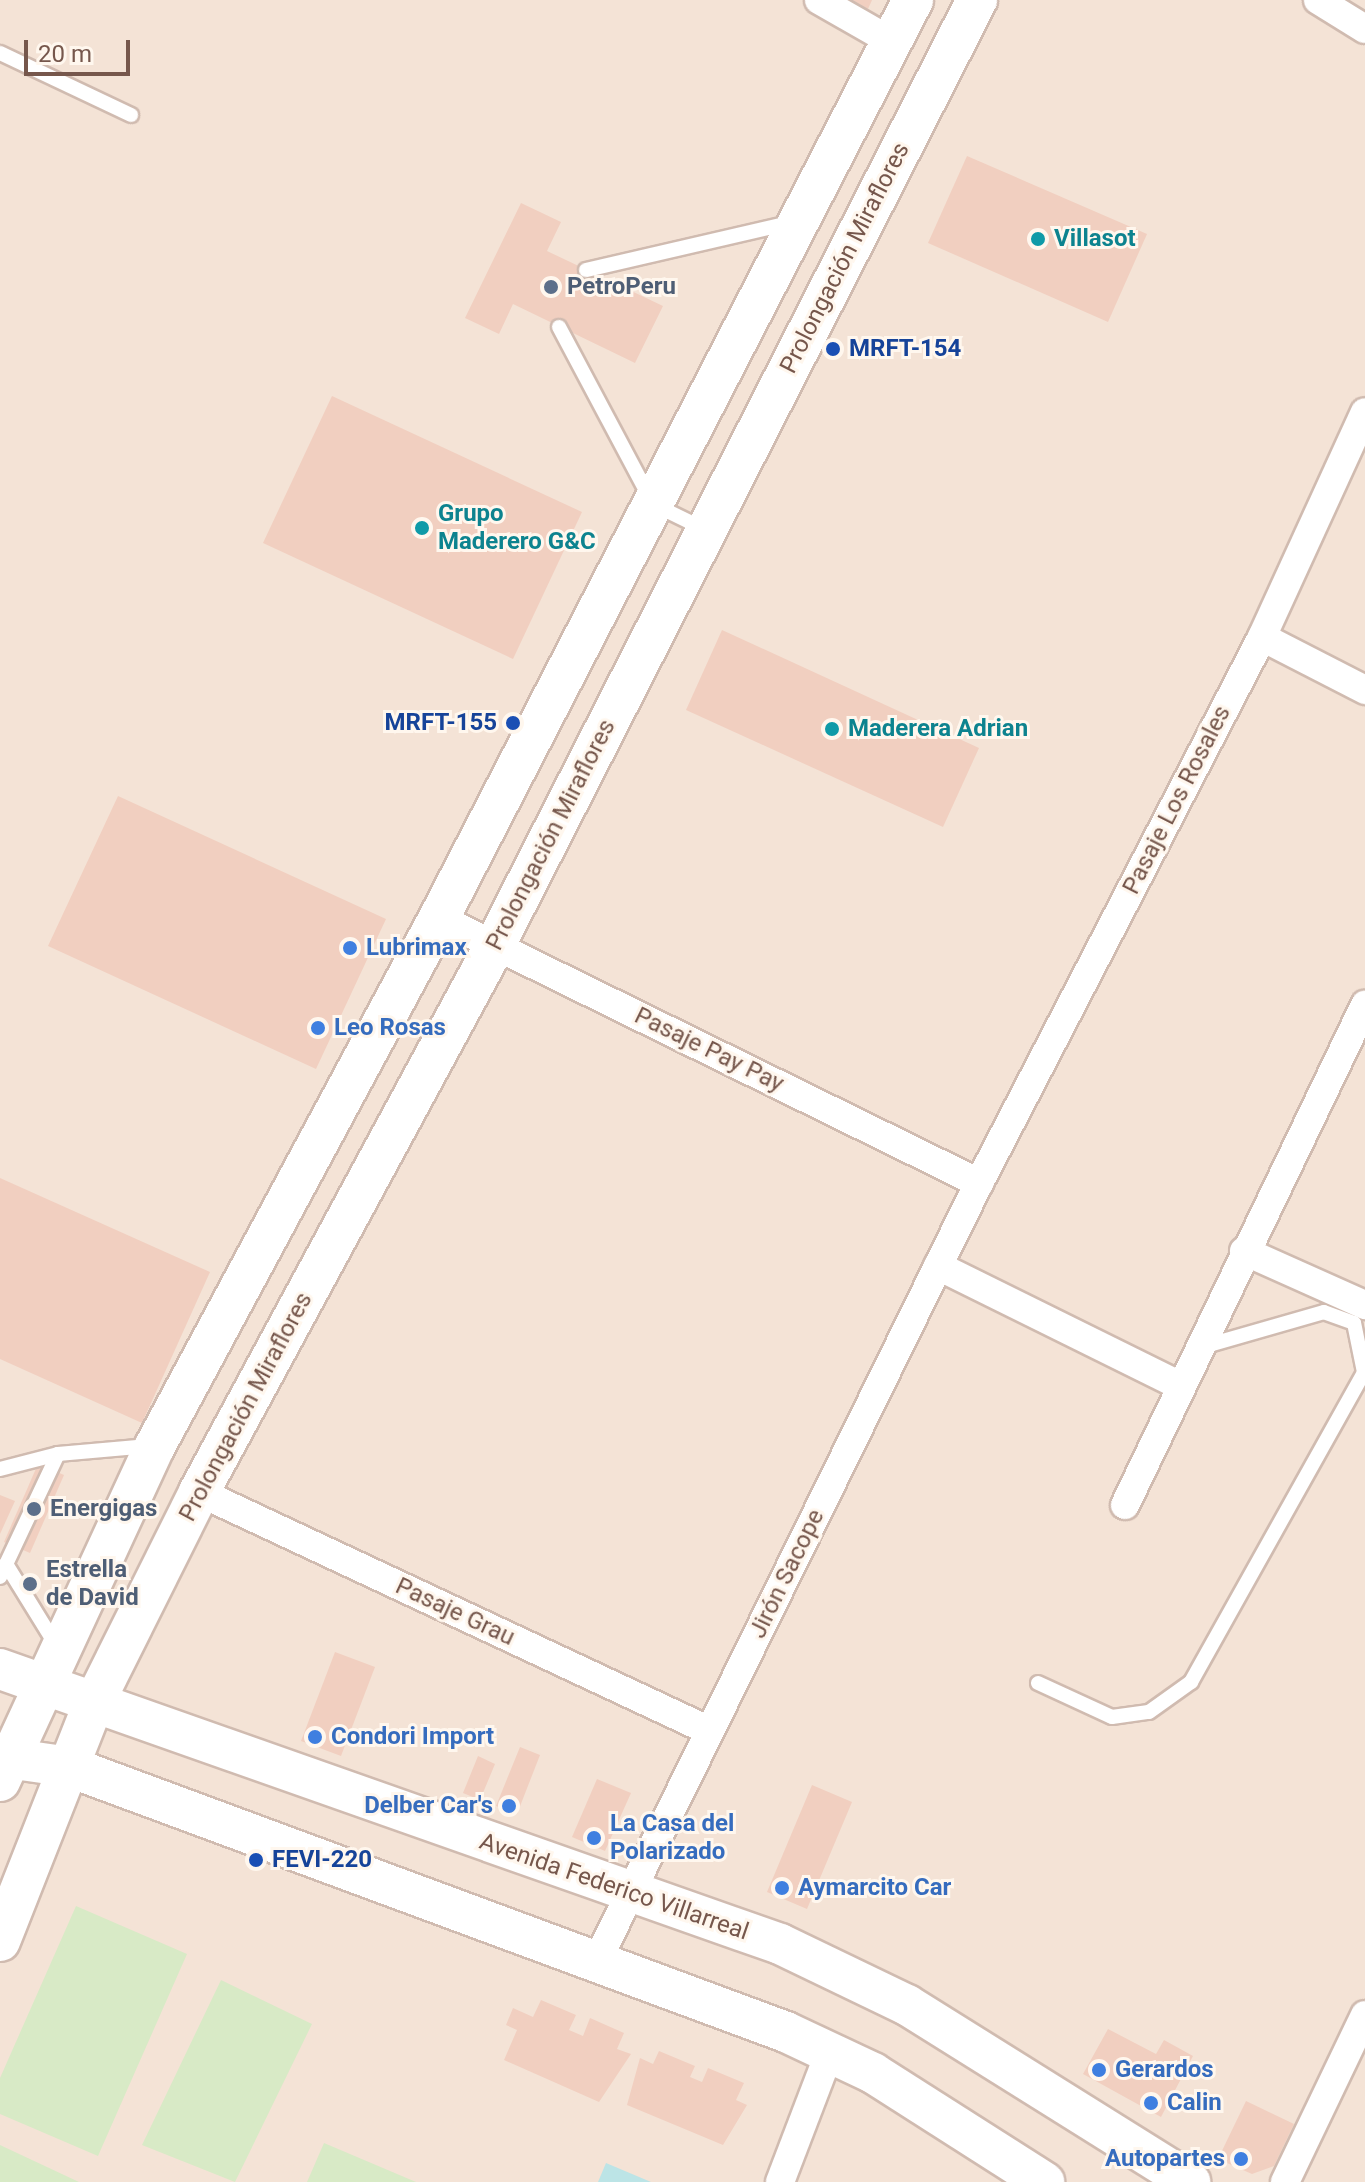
<!DOCTYPE html>
<html>
<head>
<meta charset="utf-8">
<style>
  body { margin:0 }
  #map { position:relative; width:1365px; height:2182px; overflow:hidden; background:#fcf2e8; font-family:Roboto,sans-serif }
  div>[style] { position:absolute }
  .residential>* { inset:0; background:#f4e3d6 }
  .green>* { inset:0; background:#d8eac6 }
  .water>* { inset:0; background:#bce4e6 }
  .building>* { inset:0; background:#f1cfc0 }
  .roads { filter:drop-shadow(2px 0 #d0bbb0) drop-shadow(-2px 0 #d0bbb0) drop-shadow(0 2px #d0bbb0) drop-shadow(0 -2px #d0bbb0) }
  .lane>* { height:14px; margin:-7px; padding:0 7px; transform-origin:7px; border-radius:7px; background:#fff }
  .street>* { height:28px; margin:-14px; padding:0 14px; transform-origin:14px; border-radius:14px; background:#fff }
  .secondary>* { height:40px; margin:-20px; padding:0 20px; transform-origin:20px; border-radius:20px; background:#fff }
  .dots>* { width:22px; height:22px; translate:-50% -50%; box-sizing:border-box; border:4px solid #fff7ee; border-radius:50% }
  span { translate:-50% -50%; white-space:nowrap; text-align:center; line-height:1.15; -webkit-text-stroke:6px #fff7ee; paint-order:stroke }
  .culture-label { font-size:24px; color:#0d838f; font-weight:700 }
  .left { translate:0 -50%; text-align:left }
  .street-label { font-size:24px; color:#76574c }
  .service-label { font-size:24px; color:#4e5e75; font-weight:700 }
  .transit-label { font-size:24px; color:#164399; font-weight:700 }
  .right { translate:-100% -50%; text-align:right }
  .shop-label { font-size:24px; color:#366cbe; font-weight:700 }
  .scale { position:absolute; left:24px; top:40px; width:106px; height:36px; box-sizing:border-box; border:4px solid #76574c; border-top:0; padding-left:10px; font-size:24px; line-height:28px; white-space:nowrap; color:#76574c; -webkit-text-stroke:6px #fff7ee; paint-order:stroke }
</style>
</head>
<body>
<div id="map">
  <div class="residential">
    <i style="clip-path:polygon(0 0,1365px 0,1365px 2182px,0 2182px)"></i>
  </div>
  <div class="green">
    <i style="clip-path:polygon(76px 1906px,187px 1954px,98px 2156px,0 2114px,0 2078px)"></i>
    <i style="clip-path:polygon(221px 1980px,312px 2024px,235px 2182px,142px 2145px)"></i>
    <i style="clip-path:polygon(324px 2143px,416px 2182px,307px 2182px)"></i>
    <i style="clip-path:polygon(0 2145px,79px 2182px,0 2182px)"></i>
  </div>
  <div class="water">
    <i style="clip-path:polygon(606px 2163px,651px 2182px,598px 2182px)"></i>
  </div>
  <div class="building">
    <i style="clip-path:polygon(850px 0,872px 0,868px 9px)"></i>
    <i style="clip-path:polygon(967px 156px,1147px 234px,1108px 322px,928px 243px)"></i>
    <i style="clip-path:polygon(521px 203px,561px 222px,547px 251px,663px 306px,635px 363px,513px 304px,499px 334px,465px 318px)"></i>
    <i style="clip-path:polygon(332px 396px,582px 512px,513px 659px,263px 543px)"></i>
    <i style="clip-path:polygon(722px 630px,979px 748px,943px 827px,686px 710px)"></i>
    <i style="clip-path:polygon(118px 796px,386px 919px,316px 1069px,48px 946px)"></i>
    <i style="clip-path:polygon(0 1178px,210px 1272px,142px 1423px,0 1359px)"></i>
    <i style="clip-path:polygon(38px 1464px,64px 1475px,30px 1553px,4px 1542px)"></i>
    <i style="clip-path:polygon(0 1495px,15px 1501px,0 1534px)"></i>
    <i style="clip-path:polygon(335px 1652px,375px 1667px,341px 1756px,301px 1741px)"></i>
    <i style="clip-path:polygon(520px 1747px,540px 1755px,517px 1814px,496px 1806px)"></i>
    <i style="clip-path:polygon(478px 1756px,495px 1764px,480px 1800px,463px 1793px)"></i>
    <i style="clip-path:polygon(597px 1779px,631px 1793px,605px 1851px,572px 1837px)"></i>
    <i style="clip-path:polygon(812px 1785px,852px 1802px,807px 1909px,767px 1892px)"></i>
    <i style="clip-path:polygon(541px 2000px,576px 2015px,569px 2030px,583px 2036px,590px 2018px,624px 2033px,617px 2049px,631px 2054px,599px 2102px,504px 2060px,517px 2030px,506px 2025px,513px 2008px,533px 2017px)"></i>
    <i style="clip-path:polygon(1108px 2029px,1156px 2054px,1164px 2040px,1193px 2056px,1161px 2117px,1083px 2074px)"></i>
    <i style="clip-path:polygon(659px 2051px,695px 2066px,690px 2077px,702px 2082px,708px 2068px,744px 2083px,736px 2100px,747px 2105px,723px 2145px,627px 2105px,640px 2058px,653px 2064px)"></i>
    <i style="clip-path:polygon(1246px 2101px,1294px 2124px,1274px 2166px,1252px 2174px,1218px 2159px)"></i>
  </div>
  <div class="roads">
    <div class="lane">
      <i style="left:0;top:53px;width:145px;rotate:25.3deg"></i>
      <i style="left:586px;top:270px;width:209px;rotate:-13deg"></i>
      <i style="left:559px;top:327px;width:200px;rotate:62deg"></i>
      <i style="left:653px;top:504px;width:59px;rotate:26.1deg"></i>
      <i style="left:0;top:1469px;width:60px;rotate:-14.5deg"></i>
      <i style="left:58px;top:1454px;width:91px;rotate:-5deg"></i>
      <i style="left:6px;top:1564px;width:95px;rotate:58.3deg"></i>
      <i style="left:0;top:1577px;width:136px;rotate:-64.8deg"></i>
      <i style="left:1038px;top:1683px;width:81px;rotate:24.7deg"></i>
      <i style="left:1112px;top:1717px;width:37px;rotate:-8deg"></i>
      <i style="left:1149px;top:1712px;width:52px;rotate:-35.5deg"></i>
      <i style="left:1191px;top:1682px;width:355px;rotate:-60.8deg"></i>
      <i style="left:1364px;top:1372px;width:50px;rotate:-101.5deg"></i>
      <i style="left:1354px;top:1323px;width:32px;rotate:-160deg"></i>
      <i style="left:1324px;top:1312px;width:127px;rotate:164deg"></i>
    </div>
    <div class="street">
      <i style="left:819px;top:0;width:83px;rotate:29.7deg"></i>
      <i style="left:1318px;top:0;width:55px;rotate:31.7deg"></i>
      <i style="left:1262px;top:637px;width:116px;rotate:27.2deg"></i>
      <i style="left:439px;top:918px;width:602px;rotate:26.14deg"></i>
      <i style="left:1244px;top:1251px;width:133px;rotate:24.1deg"></i>
      <i style="left:938px;top:1266px;width:271px;rotate:26.3deg"></i>
      <i style="left:199px;top:1492px;width:564px;rotate:25.07deg"></i>
      <i style="left:1125px;top:1505px;width:555px;rotate:-64.36deg"></i>
      <i style="left:595px;top:1965px;width:871px;rotate:-63.85deg"></i>
      <i style="left:979px;top:1183px;width:615px;rotate:-62.6deg"></i>
      <i style="left:1262px;top:637px;width:247px;rotate:-65.4deg"></i>
      <i style="left:780px;top:2182px;width:140px;rotate:-69.1deg"></i>
      <i style="left:1285px;top:2182px;width:185px;rotate:-64.4deg"></i>
    </div>
    <div class="secondary">
      <i style="left:0;top:1669px;width:827px;rotate:19.42deg"></i>
      <i style="left:780px;top:1944px;width:141px;rotate:25.7deg"></i>
      <i style="left:907px;top:2005px;width:334px;rotate:32deg"></i>
      <i style="left:0;top:1757px;width:71px;rotate:8.1deg"></i>
      <i style="left:70px;top:1767px;width:763px;rotate:20.31deg"></i>
      <i style="left:786px;top:2032px;width:96px;rotate:25.2deg"></i>
      <i style="left:873px;top:2073px;width:203px;rotate:32.5deg"></i>
      <i style="left:0;top:1781px;width:369px;rotate:-65.2deg"></i>
      <i style="left:155px;top:1446px;width:600px;rotate:-61.73deg"></i>
      <i style="left:439px;top:918px;width:1033px;rotate:-62.69deg"></i>
      <i style="left:0;top:1941px;width:251px;rotate:-68.5deg"></i>
      <i style="left:92px;top:1707px;width:240px;rotate:-63.5deg"></i>
      <i style="left:199px;top:1492px;width:622px;rotate:-61.58deg"></i>
      <i style="left:495px;top:945px;width:1061px;rotate:-62.98deg"></i>
    </div>
  </div>
  <div class="dots">
    <i style="left:1038px;top:239px;background:#0f9aa8"></i>
    <i style="left:551px;top:287px;background:#5c6f8a"></i>
    <i style="left:833px;top:349px;background:#1a4fb4"></i>
    <i style="left:422px;top:528px;background:#0f9aa8"></i>
    <i style="left:513px;top:723px;background:#1a4fb4"></i>
    <i style="left:832px;top:729px;background:#0f9aa8"></i>
    <i style="left:350px;top:948px;background:#3f7fe0"></i>
    <i style="left:318px;top:1028px;background:#3f7fe0"></i>
    <i style="left:34px;top:1509px;background:#5c6f8a"></i>
    <i style="left:30px;top:1584px;background:#5c6f8a"></i>
    <i style="left:315px;top:1737px;background:#3f7fe0"></i>
    <i style="left:509px;top:1806px;background:#3f7fe0"></i>
    <i style="left:594px;top:1838px;background:#3f7fe0"></i>
    <i style="left:256px;top:1860px;background:#1a4fb4"></i>
    <i style="left:782px;top:1888px;background:#3f7fe0"></i>
    <i style="left:1099px;top:2070px;background:#3f7fe0"></i>
    <i style="left:1151px;top:2103px;background:#3f7fe0"></i>
    <i style="left:1241px;top:2159px;background:#3f7fe0"></i>
  </div>
  <div class="culture-label">
    <span class="left" style="left:1054px;top:239px">Villasot</span>
    <span class="left" style="left:438px;top:528px">Grupo<br>Maderero G&amp;C</span>
    <span class="left" style="left:848px;top:729px">Maderera Adrian</span>
  </div>
  <div class="street-label">
    <span style="left:845px;top:258px;rotate:-63deg">Prolongación Miraflores</span>
    <span style="left:1177px;top:800px;rotate:-63deg">Pasaje Los Rosales</span>
    <span style="left:551px;top:835px;rotate:-63deg">Prolongación Miraflores</span>
    <span style="left:709px;top:1050px;rotate:26deg">Pasaje Pay Pay</span>
    <span style="left:246px;top:1407px;rotate:-62deg">Prolongación Miraflores</span>
    <span style="left:787px;top:1574px;rotate:-64deg">Jirón Sacope</span>
    <span style="left:455px;top:1612px;rotate:25deg">Pasaje Grau</span>
    <span style="left:614px;top:1887px;rotate:19deg">Avenida Federico Villarreal</span>
  </div>
  <div class="service-label">
    <span class="left" style="left:567px;top:287px">PetroPeru</span>
    <span class="left" style="left:50px;top:1509px">Energigas</span>
    <span class="left" style="left:46px;top:1584px">Estrella<br>de David</span>
  </div>
  <div class="transit-label">
    <span class="left" style="left:849px;top:349px">MRFT-154</span>
    <span class="right" style="left:497px;top:723px">MRFT-155</span>
    <span class="left" style="left:272px;top:1860px">FEVI-220</span>
  </div>
  <div class="shop-label">
    <span class="left" style="left:366px;top:948px">Lubrimax</span>
    <span class="left" style="left:334px;top:1028px">Leo Rosas</span>
    <span class="left" style="left:331px;top:1737px">Condori Import</span>
    <span class="right" style="left:493px;top:1806px">Delber Car's</span>
    <span class="left" style="left:610px;top:1838px">La Casa del<br>Polarizado</span>
    <span class="left" style="left:798px;top:1888px">Aymarcito Car</span>
    <span class="left" style="left:1115px;top:2070px">Gerardos</span>
    <span class="left" style="left:1167px;top:2103px">Calin</span>
    <span class="right" style="left:1225px;top:2159px">Autopartes</span>
  </div>
  <div class="scale">20 m</div>
</div>
</body>
</html>
